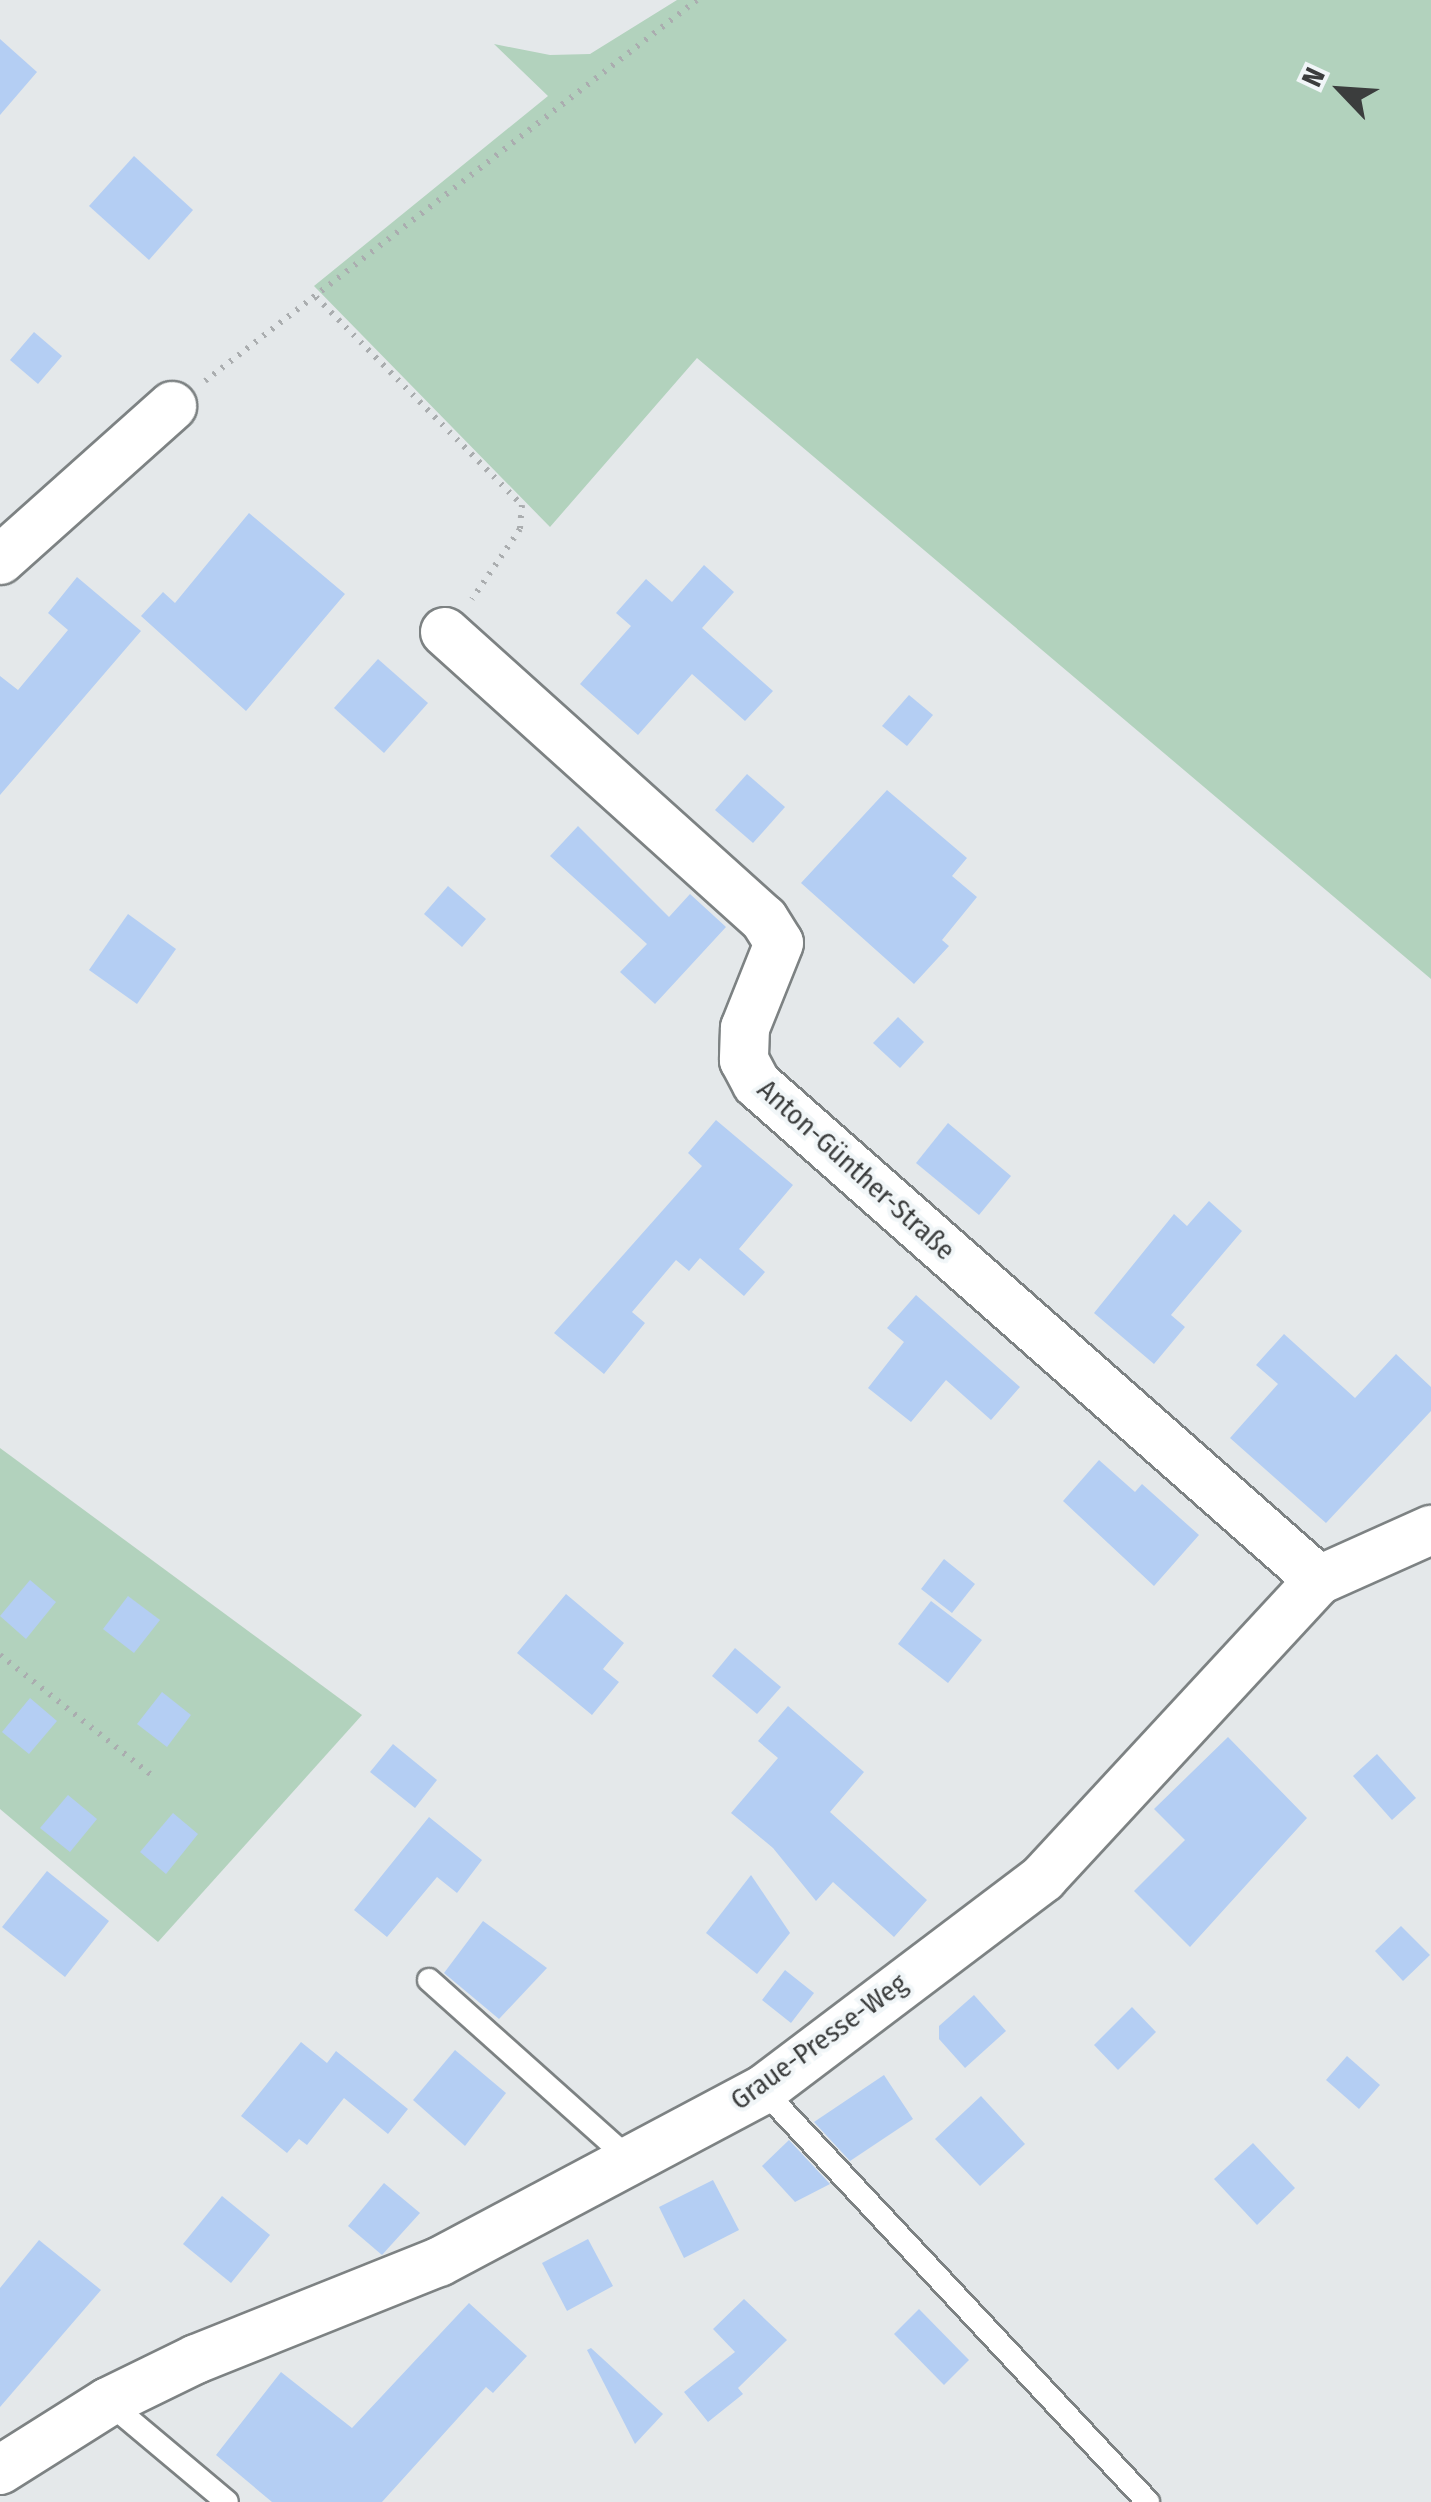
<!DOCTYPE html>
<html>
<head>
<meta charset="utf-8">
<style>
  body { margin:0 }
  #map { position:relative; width:1431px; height:2502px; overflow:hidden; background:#e4e8ea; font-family:"Fira Sans Condensed",sans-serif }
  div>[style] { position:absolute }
  .green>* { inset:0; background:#b2d2bd }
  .building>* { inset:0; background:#b4cef3 }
  .path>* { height:6px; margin-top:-3px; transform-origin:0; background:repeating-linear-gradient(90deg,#aaadaf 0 2.5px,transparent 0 10.5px) }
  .roads { filter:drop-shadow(2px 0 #7d8283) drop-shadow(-2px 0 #7d8283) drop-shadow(0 2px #7d8283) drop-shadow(0 -2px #7d8283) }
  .lane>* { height:22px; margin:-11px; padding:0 11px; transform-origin:11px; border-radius:11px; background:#fff }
  .street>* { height:48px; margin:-24px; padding:0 24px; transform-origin:24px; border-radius:24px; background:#fff }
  span { translate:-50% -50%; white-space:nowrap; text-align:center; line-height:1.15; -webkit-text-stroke:8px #f1f6f8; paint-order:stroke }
  .street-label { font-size:28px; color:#3b3d3d }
  .north { position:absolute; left:1291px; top:40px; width:100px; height:100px; -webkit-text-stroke:8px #f1f6f8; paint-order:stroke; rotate:295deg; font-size:28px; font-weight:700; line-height:40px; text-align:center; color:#3b3d3d }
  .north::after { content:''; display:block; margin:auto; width:35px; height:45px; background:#3b3d3d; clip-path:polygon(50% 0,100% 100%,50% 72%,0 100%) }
</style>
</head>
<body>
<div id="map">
  <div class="green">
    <i style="clip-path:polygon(677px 0,1431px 0,1431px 979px,697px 358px,550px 527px,314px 286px,548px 96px,494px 44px,550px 55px,590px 54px)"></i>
    <i style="clip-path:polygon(0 1448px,362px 1715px,158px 1942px,0 1809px)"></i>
  </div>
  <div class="building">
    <i style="clip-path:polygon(0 39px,37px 72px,0 115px)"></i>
    <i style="clip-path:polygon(134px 156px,193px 210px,149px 260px,89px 206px)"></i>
    <i style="clip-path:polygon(34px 332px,62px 356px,38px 384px,10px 360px)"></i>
    <i style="clip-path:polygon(249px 513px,345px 594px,246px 711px,141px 616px,163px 592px,175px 603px)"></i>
    <i style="clip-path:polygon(704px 565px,734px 592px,702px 628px,773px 691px,745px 721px,692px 674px,638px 735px,580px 684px,631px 626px,616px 613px,646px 579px,672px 602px)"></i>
    <i style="clip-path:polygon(77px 577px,141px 631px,0 795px,0 676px,18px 690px,68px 630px,48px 613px)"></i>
    <i style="clip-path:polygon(378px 659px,428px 703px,384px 753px,334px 708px)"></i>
    <i style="clip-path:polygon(909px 695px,933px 715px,907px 746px,882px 726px)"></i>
    <i style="clip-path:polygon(747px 774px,785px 807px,753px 843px,715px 810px)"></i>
    <i style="clip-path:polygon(887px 790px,967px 858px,952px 876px,977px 897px,942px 940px,949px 946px,914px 984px,801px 883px)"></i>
    <i style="clip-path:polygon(578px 826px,669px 917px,690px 894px,726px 927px,655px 1004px,620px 972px,647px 944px,550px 856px)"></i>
    <i style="clip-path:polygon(448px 886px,486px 919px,462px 947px,424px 914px)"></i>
    <i style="clip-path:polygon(128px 914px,176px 949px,137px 1004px,89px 970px)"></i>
    <i style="clip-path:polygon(898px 1017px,924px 1042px,900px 1068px,873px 1043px)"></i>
    <i style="clip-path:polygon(716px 1120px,793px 1185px,739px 1249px,765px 1272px,744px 1296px,700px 1258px,689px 1271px,676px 1260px,632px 1312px,645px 1323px,604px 1374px,554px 1333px,702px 1166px,688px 1153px)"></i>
    <i style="clip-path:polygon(948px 1123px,1011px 1176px,979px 1215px,916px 1163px)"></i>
    <i style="clip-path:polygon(1209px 1201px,1242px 1231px,1171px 1315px,1185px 1327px,1154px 1364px,1094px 1313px,1174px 1214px,1187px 1226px)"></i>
    <i style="clip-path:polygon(916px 1295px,1020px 1387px,991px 1420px,946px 1380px,911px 1422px,868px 1388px,904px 1342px,887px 1328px)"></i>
    <i style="clip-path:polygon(1284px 1334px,1355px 1398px,1396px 1354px,1431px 1387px,1431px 1411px,1326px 1523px,1230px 1438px,1278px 1384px,1256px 1365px)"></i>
    <i style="clip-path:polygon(1099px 1460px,1135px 1492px,1142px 1484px,1199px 1535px,1154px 1586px,1063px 1501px)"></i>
    <i style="clip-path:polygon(944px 1559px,975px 1584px,952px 1613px,921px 1589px)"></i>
    <i style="clip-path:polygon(30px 1580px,56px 1602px,26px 1639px,0 1616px)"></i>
    <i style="clip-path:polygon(566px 1594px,624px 1643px,603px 1669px,619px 1682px,592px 1715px,517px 1653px)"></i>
    <i style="clip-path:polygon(128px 1596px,160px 1620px,134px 1653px,103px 1629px)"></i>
    <i style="clip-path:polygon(931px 1601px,982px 1640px,948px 1683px,898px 1644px)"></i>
    <i style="clip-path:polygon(735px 1648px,781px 1687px,757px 1714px,712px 1676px)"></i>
    <i style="clip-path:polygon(162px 1692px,191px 1715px,167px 1747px,137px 1724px)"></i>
    <i style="clip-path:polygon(30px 1698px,57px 1721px,29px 1754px,2px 1732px)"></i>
    <i style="clip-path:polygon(788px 1706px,864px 1772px,830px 1812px,927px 1900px,894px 1937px,833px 1882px,816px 1901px,773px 1848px,731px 1813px,778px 1758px,758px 1741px)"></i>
    <i style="clip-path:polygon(1228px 1737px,1307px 1818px,1190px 1947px,1134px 1891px,1185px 1840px,1154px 1809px)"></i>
    <i style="clip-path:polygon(393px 1744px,437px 1780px,415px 1808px,370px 1772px)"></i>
    <i style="clip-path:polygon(1377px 1754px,1416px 1798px,1392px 1820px,1353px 1776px)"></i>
    <i style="clip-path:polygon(68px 1795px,97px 1819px,70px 1852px,40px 1828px)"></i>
    <i style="clip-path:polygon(173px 1813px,198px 1834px,166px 1874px,140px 1852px)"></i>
    <i style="clip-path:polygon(429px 1817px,482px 1860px,457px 1893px,437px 1877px,387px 1937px,354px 1910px)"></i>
    <i style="clip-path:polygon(47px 1871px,109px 1921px,65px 1977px,2px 1927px)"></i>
    <i style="clip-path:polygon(751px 1875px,790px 1933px,757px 1974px,706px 1933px)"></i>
    <i style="clip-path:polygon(483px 1921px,547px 1968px,499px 2019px,444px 1973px)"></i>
    <i style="clip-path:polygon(1401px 1926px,1430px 1955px,1403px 1981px,1375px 1951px)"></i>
    <i style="clip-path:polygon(785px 1970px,814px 1993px,791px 2023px,762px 2000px)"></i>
    <i style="clip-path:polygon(974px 1995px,1006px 2031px,965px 2068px,939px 2039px,939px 2026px)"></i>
    <i style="clip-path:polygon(1132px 2007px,1156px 2032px,1118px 2070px,1094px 2045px)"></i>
    <i style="clip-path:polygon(301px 2042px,327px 2063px,336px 2051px,408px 2109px,388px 2134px,344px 2098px,307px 2145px,299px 2139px,287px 2153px,241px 2116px)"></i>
    <i style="clip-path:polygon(455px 2050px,506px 2093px,465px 2146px,413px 2100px)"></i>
    <i style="clip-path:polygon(1347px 2056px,1380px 2085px,1359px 2109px,1326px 2080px)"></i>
    <i style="clip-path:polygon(884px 2075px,913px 2119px,850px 2161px,814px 2122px)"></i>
    <i style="clip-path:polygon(981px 2096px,1025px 2144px,980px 2186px,935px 2139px)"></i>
    <i style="clip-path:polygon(789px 2140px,830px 2184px,795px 2202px,762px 2166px)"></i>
    <i style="clip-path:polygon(1253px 2143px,1295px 2188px,1257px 2225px,1214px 2179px)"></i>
    <i style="clip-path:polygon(713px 2180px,739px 2230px,684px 2258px,659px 2207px)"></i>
    <i style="clip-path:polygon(384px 2183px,420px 2213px,382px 2255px,348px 2226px)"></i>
    <i style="clip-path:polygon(222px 2196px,270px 2235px,231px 2283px,183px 2244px)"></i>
    <i style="clip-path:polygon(588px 2239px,613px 2286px,567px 2311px,542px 2263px)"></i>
    <i style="clip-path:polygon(39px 2240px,101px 2290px,0 2407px,0 2288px)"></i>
    <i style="clip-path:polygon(744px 2299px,787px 2340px,738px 2388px,743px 2394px,708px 2422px,684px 2392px,735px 2352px,713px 2329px)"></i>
    <i style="clip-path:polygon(469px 2303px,527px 2356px,493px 2393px,486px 2387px,382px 2502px,272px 2502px,216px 2455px,281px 2372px,352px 2428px)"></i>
    <i style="clip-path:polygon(919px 2309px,969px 2360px,944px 2385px,894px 2334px)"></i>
    <i style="clip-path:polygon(591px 2348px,663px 2414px,635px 2444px,587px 2350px)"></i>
  </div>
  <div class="path">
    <i style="left:316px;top:297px;width:293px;rotate:45.3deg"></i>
    <i style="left:522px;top:505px;width:24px;rotate:95deg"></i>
    <i style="left:520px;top:529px;width:85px;rotate:124.4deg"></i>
    <i style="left:205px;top:381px;width:622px;rotate:-37.75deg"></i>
    <i style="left:0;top:1655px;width:196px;rotate:38.4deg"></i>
  </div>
  <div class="roads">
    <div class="lane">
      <i style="left:429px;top:1980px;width:270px;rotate:41.8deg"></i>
      <i style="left:763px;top:2090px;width:564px;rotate:46.94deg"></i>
      <i style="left:108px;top:2402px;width:155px;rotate:40deg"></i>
    </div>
    <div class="street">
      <i style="left:0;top:560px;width:231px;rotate:-41.8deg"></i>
      <i style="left:445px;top:632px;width:429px;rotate:42deg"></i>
      <i style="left:764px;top:919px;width:28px;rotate:58deg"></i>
      <i style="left:779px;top:943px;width:92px;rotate:111.8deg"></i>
      <i style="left:745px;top:1028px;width:32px;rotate:92deg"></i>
      <i style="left:744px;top:1060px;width:27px;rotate:62deg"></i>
      <i style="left:757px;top:1084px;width:750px;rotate:41.43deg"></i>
      <i style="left:0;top:2470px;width:128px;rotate:-32.2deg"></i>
      <i style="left:108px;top:2402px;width:98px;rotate:-26deg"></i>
      <i style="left:196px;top:2359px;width:262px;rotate:-21.8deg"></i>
      <i style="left:439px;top:2262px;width:367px;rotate:-28deg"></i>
      <i style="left:763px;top:2090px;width:351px;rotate:-37.1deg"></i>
      <i style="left:1043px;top:1878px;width:406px;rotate:-47.2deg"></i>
      <i style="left:1319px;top:1580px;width:123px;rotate:-24.1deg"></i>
    </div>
  </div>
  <div class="street-label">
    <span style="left:856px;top:1170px;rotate:42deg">Anton-Günther-Straße</span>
    <span style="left:819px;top:2042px;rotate:-36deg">Graue-Presse-Weg</span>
  </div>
  <div class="north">N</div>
</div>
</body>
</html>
